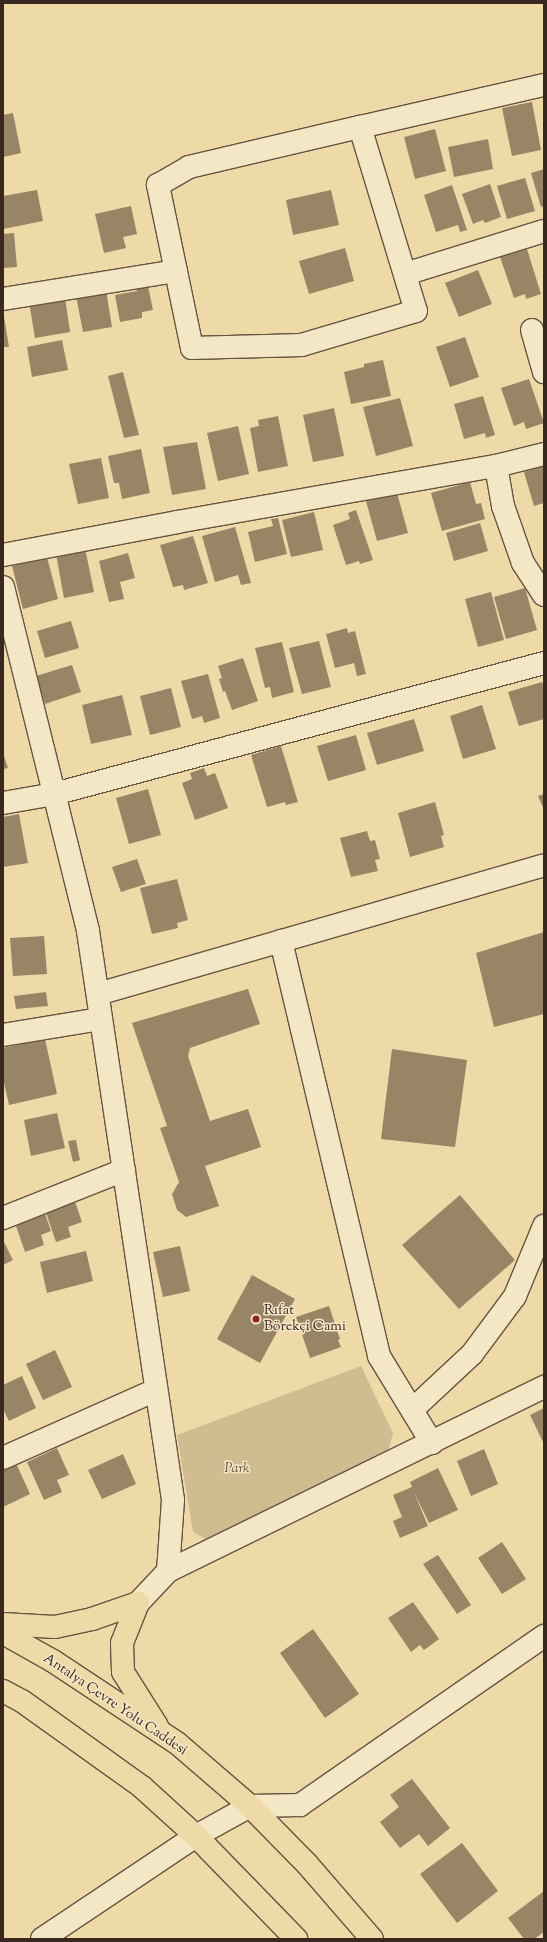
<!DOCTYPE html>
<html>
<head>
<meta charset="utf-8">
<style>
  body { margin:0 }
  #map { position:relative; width:547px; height:1942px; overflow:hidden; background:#eedaa7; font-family:"Sorts Mill Goudy",serif }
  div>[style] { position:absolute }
  .green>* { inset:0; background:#cfbc90 }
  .building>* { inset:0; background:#978566 }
  .roads { filter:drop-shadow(1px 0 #665442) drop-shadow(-1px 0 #665442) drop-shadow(0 1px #665442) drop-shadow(0 -1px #665442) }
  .minor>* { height:22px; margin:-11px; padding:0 11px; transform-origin:11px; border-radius:11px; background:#f4e7c6 }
  .highway>* { height:22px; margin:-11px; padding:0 11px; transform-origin:11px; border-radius:11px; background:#eedaa7 }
  .dots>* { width:11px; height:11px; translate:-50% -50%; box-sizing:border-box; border:2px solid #f4e7c6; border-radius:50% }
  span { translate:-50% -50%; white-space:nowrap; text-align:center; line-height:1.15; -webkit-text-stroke:3px #f4e7c6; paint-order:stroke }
  .poi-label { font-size:14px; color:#392820 }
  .left { translate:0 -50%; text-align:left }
  .park-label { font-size:14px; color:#5e4d3c; font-style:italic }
  .street-label { font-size:14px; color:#392820 }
  .frame { position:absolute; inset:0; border:4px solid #392820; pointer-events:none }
</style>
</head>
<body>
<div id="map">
  <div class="green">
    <i style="clip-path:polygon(361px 1366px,393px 1433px,387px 1455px,211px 1542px,193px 1532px,177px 1435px)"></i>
  </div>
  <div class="building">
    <i style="clip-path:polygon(532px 102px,541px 150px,512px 156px,502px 108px)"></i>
    <i style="clip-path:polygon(13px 113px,21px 153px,3px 157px,3px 115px)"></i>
    <i style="clip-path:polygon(435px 129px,446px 171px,415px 179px,404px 137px)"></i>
    <i style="clip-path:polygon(488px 139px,493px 169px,454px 177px,448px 147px)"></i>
    <i style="clip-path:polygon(544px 169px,544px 206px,541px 207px,531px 173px)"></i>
    <i style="clip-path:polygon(525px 178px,535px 211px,507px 219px,497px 186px)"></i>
    <i style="clip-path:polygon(490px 184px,501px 217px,485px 223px,483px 220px,473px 224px,462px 194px)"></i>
    <i style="clip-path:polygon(452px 185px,467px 230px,460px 232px,458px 225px,436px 232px,424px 195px)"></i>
    <i style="clip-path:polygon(37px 190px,43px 221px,3px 229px,3px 196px)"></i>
    <i style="clip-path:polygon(331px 190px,339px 225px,293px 235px,286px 200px)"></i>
    <i style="clip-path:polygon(131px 206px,137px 234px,123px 237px,126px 248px,104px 253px,95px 214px)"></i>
    <i style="clip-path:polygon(14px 233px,17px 267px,3px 268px,3px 234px)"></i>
    <i style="clip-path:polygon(345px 248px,354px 281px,309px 294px,299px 261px)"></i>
    <i style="clip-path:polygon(527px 249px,541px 294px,526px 299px,525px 294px,514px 298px,500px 257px)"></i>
    <i style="clip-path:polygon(478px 270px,492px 304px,459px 317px,445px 283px)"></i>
    <i style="clip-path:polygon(147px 281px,153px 310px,142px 312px,142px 318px,120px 322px,115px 295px,137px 291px,135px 283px)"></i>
    <i style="clip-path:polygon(106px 290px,112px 327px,83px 332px,76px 296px)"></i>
    <i style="clip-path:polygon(65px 297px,70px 332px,35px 338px,29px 302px)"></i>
    <i style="clip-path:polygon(3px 310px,9px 347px,3px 347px)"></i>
    <i style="clip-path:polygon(465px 337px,479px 377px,450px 387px,436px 347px)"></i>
    <i style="clip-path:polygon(62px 340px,68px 370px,32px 377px,27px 347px)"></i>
    <i style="clip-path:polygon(383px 360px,391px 396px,351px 404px,344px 372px,364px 367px,364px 364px)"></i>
    <i style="clip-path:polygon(123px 372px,139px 435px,124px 438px,108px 376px)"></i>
    <i style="clip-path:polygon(529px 379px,544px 423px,526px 429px,524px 422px,514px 426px,501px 388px)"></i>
    <i style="clip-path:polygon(483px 396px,495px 435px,486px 438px,485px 433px,464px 439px,454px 404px)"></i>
    <i style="clip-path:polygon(400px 398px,413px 446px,376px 456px,363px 407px)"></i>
    <i style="clip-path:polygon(334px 408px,344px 456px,313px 462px,303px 415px)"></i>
    <i style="clip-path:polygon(278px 416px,288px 466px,258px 472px,250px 428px,259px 426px,258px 420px)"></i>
    <i style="clip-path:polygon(238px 426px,249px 474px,218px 481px,207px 433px)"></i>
    <i style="clip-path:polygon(197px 442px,206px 489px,172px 495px,163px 447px)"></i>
    <i style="clip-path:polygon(141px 449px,150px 493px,122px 499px,119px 483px,114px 483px,108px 456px)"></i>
    <i style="clip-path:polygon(101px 458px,109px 498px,78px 504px,69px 464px)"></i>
    <i style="clip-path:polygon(544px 466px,544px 503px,534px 506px,524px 472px)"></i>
    <i style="clip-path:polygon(470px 482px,476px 504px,481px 503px,485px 519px,442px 531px,431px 493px)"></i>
    <i style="clip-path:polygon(397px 493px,408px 533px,377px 541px,366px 501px)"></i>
    <i style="clip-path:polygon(356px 510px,373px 560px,360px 564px,359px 561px,346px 565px,333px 525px,350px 519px,348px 513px)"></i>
    <i style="clip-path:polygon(314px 512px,323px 550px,291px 557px,282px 520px)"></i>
    <i style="clip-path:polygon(278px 518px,287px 554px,255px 562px,248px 532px,273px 526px,271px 519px)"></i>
    <i style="clip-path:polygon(480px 523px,488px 551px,454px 561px,446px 533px)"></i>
    <i style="clip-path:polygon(235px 527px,251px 583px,241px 585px,238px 575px,215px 582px,202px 536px)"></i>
    <i style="clip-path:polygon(193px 536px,208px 583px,184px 590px,183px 585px,173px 587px,160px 545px)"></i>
    <i style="clip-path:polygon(85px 548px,94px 592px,64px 598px,56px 554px)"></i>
    <i style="clip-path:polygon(128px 553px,135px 578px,120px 582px,124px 599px,109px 602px,99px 561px)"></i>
    <i style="clip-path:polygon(47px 557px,58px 599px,23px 609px,12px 566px)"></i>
    <i style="clip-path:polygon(525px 588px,537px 630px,506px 639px,494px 597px)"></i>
    <i style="clip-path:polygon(491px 592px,504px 640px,478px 647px,465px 599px)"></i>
    <i style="clip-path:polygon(71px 621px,79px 648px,45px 658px,37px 631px)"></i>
    <i style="clip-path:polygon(347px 628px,348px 633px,355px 631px,366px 674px,357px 676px,354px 663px,335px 668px,326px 634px)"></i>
    <i style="clip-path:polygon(319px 641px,331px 687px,302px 694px,289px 648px)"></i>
    <i style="clip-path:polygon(282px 642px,294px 692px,272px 698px,270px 687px,265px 688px,255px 648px)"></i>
    <i style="clip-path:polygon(243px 658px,258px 701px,232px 710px,225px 691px,223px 692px,219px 679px,222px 678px,218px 666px)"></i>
    <i style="clip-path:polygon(72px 665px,81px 692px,45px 704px,36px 676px)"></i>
    <i style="clip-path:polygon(208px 674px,220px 718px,204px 723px,202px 716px,192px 719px,181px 681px)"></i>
    <i style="clip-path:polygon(542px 682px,544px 688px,544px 719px,519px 726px,508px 692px)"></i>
    <i style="clip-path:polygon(171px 688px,181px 727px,150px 735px,140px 696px)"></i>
    <i style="clip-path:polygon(122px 695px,132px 735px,91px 744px,82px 705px)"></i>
    <i style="clip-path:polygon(482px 705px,496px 749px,463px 759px,450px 716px)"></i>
    <i style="clip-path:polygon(414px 719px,424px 751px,377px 765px,367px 733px)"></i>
    <i style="clip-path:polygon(356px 735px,366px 770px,328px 781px,317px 746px)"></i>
    <i style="clip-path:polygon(281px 746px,298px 802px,286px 805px,285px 802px,267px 807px,251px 755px)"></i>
    <i style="clip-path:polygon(3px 753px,8px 768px,3px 769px)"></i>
    <i style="clip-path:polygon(204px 768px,207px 776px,215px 773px,228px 808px,195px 820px,182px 783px,192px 779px,190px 773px)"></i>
    <i style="clip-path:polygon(148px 789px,161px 835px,129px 844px,116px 798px)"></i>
    <i style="clip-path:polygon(544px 794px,544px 810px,538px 796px)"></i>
    <i style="clip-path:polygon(435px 802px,444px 835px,441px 836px,444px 847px,410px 857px,398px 813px)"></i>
    <i style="clip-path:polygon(19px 814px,28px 863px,3px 867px,3px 817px)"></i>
    <i style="clip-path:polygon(367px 831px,370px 841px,375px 840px,380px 859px,375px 860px,378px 871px,351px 877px,340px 838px)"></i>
    <i style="clip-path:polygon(137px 859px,146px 884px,121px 892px,112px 867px)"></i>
    <i style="clip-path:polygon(177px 879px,188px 920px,177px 923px,178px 928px,152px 934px,140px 888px)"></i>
    <i style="clip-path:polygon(544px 932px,544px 1014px,494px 1027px,476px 953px)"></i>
    <i style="clip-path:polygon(44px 936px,47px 974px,13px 976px,10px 938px)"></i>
    <i style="clip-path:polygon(248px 989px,260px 1024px,190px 1048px,188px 1056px,210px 1121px,248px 1109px,261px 1147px,205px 1166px,219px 1206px,186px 1217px,177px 1210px,172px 1194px,179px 1182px,160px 1128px,167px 1126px,132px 1023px)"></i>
    <i style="clip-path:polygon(46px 992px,48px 1006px,16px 1009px,14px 996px)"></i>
    <i style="clip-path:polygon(45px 1039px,57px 1094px,9px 1105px,3px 1078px,3px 1048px)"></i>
    <i style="clip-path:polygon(392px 1049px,467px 1060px,455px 1147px,381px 1139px)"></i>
    <i style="clip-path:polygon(57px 1113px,65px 1148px,31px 1156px,24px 1120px)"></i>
    <i style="clip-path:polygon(76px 1140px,80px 1160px,73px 1162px,68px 1141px)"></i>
    <i style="clip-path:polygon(460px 1195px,515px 1260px,459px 1309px,402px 1245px)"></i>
    <i style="clip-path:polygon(74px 1199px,82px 1222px,68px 1227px,71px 1237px,56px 1242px,45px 1210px)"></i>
    <i style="clip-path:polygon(44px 1211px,51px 1231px,41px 1235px,44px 1245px,25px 1252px,14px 1220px)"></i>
    <i style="clip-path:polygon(3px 1240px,13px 1260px,3px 1265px)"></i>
    <i style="clip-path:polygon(180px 1246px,190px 1291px,163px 1297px,153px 1252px)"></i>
    <i style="clip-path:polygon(86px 1251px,93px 1281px,47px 1293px,40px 1262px)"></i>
    <i style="clip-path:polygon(252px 1275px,295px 1299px,260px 1363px,217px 1339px)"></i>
    <i style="clip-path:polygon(329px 1306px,340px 1339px,338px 1340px,341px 1347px,310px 1358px,296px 1317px)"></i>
    <i style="clip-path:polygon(55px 1350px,72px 1387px,43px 1400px,26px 1364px)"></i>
    <i style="clip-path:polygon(22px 1376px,36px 1408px,9px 1421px,3px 1409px,3px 1385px)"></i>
    <i style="clip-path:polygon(544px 1408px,544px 1444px,530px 1415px)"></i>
    <i style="clip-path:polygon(57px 1448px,69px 1475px,57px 1480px,62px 1492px,44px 1500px,27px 1462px)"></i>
    <i style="clip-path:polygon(484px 1449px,498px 1484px,471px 1496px,457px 1461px)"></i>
    <i style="clip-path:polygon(123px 1454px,136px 1484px,102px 1499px,88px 1470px)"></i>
    <i style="clip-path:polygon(16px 1463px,30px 1494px,3px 1507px,3px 1469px)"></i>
    <i style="clip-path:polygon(438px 1468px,458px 1510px,429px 1523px,414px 1492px,428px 1526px,400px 1538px,393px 1521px,402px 1517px,393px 1495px,412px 1487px,410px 1482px)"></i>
    <i style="clip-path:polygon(502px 1542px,526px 1579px,502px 1594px,478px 1558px)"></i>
    <i style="clip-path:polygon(438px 1555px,471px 1605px,457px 1614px,423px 1564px)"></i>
    <i style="clip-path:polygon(413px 1602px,439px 1639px,424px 1650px,420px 1645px,411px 1652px,388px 1618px)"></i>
    <i style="clip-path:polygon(313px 1629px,359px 1694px,325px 1718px,280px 1653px)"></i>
    <i style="clip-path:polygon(412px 1779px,450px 1828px,428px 1846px,419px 1834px,400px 1848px,380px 1822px,399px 1807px,390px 1795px)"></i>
    <i style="clip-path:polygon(462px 1843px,498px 1891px,457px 1923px,420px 1874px)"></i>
    <i style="clip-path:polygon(544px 1891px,544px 1932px,534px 1939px,524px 1939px,508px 1918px)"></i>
  </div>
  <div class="roads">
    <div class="minor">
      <i style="left:360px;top:127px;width:192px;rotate:73.1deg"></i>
      <i style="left:416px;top:311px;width:120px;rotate:163.5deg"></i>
      <i style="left:301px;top:345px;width:109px;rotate:178.4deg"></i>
      <i style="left:192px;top:348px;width:167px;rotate:-101.8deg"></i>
      <i style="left:158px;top:185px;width:36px;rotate:-30deg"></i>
      <i style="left:189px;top:167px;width:176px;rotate:-13.2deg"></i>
      <i style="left:360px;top:127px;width:189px;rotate:-12.9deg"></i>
      <i style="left:405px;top:274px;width:145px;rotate:-17.2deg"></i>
      <i style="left:3px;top:299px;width:175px;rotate:-9.2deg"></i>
      <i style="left:532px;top:330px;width:44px;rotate:74.1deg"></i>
      <i style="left:496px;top:466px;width:49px;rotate:-14deg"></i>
      <i style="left:3px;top:555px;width:177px;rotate:-10.7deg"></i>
      <i style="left:177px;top:522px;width:324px;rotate:-10deg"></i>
      <i style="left:496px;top:466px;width:41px;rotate:80.1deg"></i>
      <i style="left:503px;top:506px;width:60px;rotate:70.7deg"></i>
      <i style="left:523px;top:563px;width:38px;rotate:57deg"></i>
      <i style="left:3px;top:587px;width:354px;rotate:76.1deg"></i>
      <i style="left:88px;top:931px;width:575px;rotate:81.5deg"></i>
      <i style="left:173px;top:1500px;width:71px;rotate:94deg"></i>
      <i style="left:3px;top:803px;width:52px;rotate:-10deg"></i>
      <i style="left:54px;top:794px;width:507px;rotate:-14.97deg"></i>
      <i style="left:281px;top:941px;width:426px;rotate:76.7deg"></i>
      <i style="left:379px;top:1356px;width:102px;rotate:58.7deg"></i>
      <i style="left:98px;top:994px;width:464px;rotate:-16.1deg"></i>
      <i style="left:3px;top:1035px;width:99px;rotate:-9.3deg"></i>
      <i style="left:3px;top:1218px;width:130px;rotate:-21.6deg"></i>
      <i style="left:412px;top:1410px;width:82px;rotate:-43deg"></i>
      <i style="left:472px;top:1354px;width:72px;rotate:-53.4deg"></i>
      <i style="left:515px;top:1296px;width:76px;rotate:-67.5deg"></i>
      <i style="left:3px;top:1458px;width:167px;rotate:-24deg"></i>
      <i style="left:138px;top:1603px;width:44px;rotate:-46.8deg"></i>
      <i style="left:168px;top:1571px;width:419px;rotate:-26.1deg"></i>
      <i style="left:42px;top:1939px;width:185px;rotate:-33.8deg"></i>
      <i style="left:196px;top:1836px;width:62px;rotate:-29.1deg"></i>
      <i style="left:250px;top:1806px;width:50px;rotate:-1.1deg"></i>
      <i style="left:300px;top:1805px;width:297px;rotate:-34.7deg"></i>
    </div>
    <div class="highway">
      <i style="left:138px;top:1603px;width:43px;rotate:111.8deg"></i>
      <i style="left:122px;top:1643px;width:29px;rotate:88deg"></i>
      <i style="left:123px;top:1672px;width:64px;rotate:57.8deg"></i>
      <i style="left:3px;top:1624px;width:52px;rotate:3.3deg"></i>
      <i style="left:55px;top:1627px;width:38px;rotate:-12deg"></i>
      <i style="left:92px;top:1619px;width:49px;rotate:-19.2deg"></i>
      <i style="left:3px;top:1633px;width:57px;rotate:29.2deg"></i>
      <i style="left:53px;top:1661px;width:149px;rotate:33.5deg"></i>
      <i style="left:177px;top:1743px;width:96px;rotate:40.8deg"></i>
      <i style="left:250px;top:1806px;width:81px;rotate:45.5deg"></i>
      <i style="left:307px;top:1864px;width:99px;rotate:49.1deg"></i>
      <i style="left:3px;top:1691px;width:21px;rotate:28deg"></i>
      <i style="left:22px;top:1701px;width:148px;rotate:35.6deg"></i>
      <i style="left:142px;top:1787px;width:73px;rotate:42.2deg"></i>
      <i style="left:196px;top:1836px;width:144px;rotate:45.8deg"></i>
    </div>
  </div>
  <div class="dots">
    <i style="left:256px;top:1319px;background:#8f2418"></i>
  </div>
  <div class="poi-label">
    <span class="left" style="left:264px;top:1319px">Rıfat<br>Börekçi Cami</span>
  </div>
  <div class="park-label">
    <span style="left:237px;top:1469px">Park</span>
  </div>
  <div class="street-label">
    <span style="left:115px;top:1705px;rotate:34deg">Antalya Çevre Yolu Caddesi</span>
  </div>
  <div class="frame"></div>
</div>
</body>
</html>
